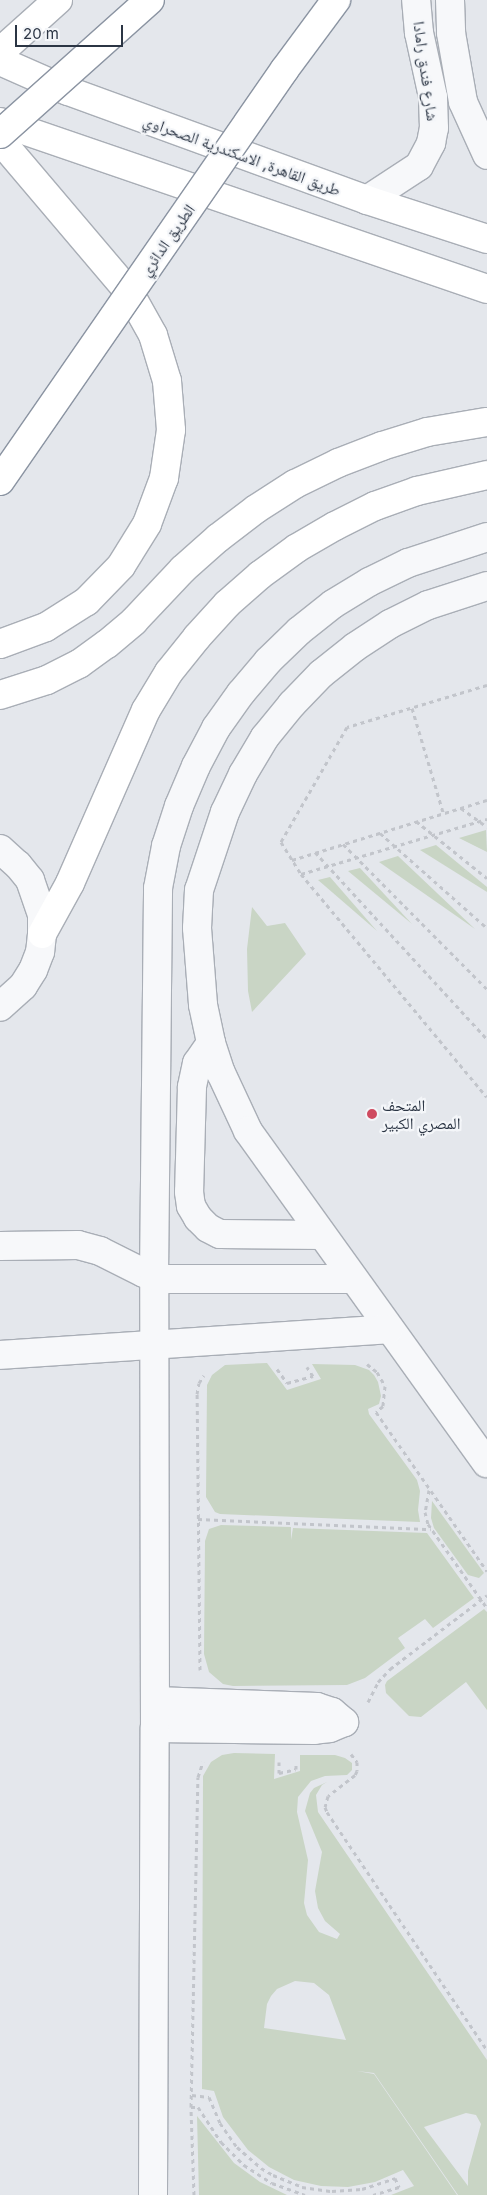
<!DOCTYPE html>
<html>
<head>
<meta charset="utf-8">
<style>
  body { margin:0 }
  #map { position:relative; width:487px; height:2195px; overflow:hidden; background:#e4e7ec; font-family:Inter,"Noto Naskh Arabic",sans-serif }
  div>[style] { position:absolute }
  .green>* { inset:0; background:#c9d5c5 }
  .path>* { height:3px; margin-top:-1.5px; transform-origin:0; background:repeating-linear-gradient(90deg,#c2c5cb 0 4px,transparent 0 8px) }
  .roads { filter:drop-shadow(1px 0 #a9aeb6) drop-shadow(-1px 0 #a9aeb6) drop-shadow(0 1px #a9aeb6) drop-shadow(0 -1px #a9aeb6) }
  .minor>* { height:28px; margin:-14px; padding:0 14px; transform-origin:14px; border-radius:14px; background:#f7f8fa }
  .highway>* { height:28px; margin:-14px; padding:0 14px; transform-origin:14px; border-radius:14px; background:#fff }
  .bridges { filter:drop-shadow(1px 0 #8b94a2) drop-shadow(-1px 0 #8b94a2) drop-shadow(0 1px #8b94a2) drop-shadow(0 -1px #8b94a2) }
  .highway-bridge>* { height:28px; margin:-14px; padding:0 14px; transform-origin:14px; border-radius:14px; background:#fff }
  .dots>* { width:14px; height:14px; translate:-50% -50%; box-sizing:border-box; border:2px solid #f4f6f9; border-radius:50% }
  span { translate:-50% -50%; white-space:nowrap; text-align:center; line-height:1.15; -webkit-text-stroke:4.5px #f4f6f9; paint-order:stroke }
  .street-label { font-size:16px; color:#2b3544 }
  .poi-label { font-size:16px; color:#2b3544 }
  .left { translate:0 -50%; text-align:left }
  .scale { position:absolute; left:15px; top:25px; width:108px; height:22px; box-sizing:border-box; border:2px solid #2b3544; border-top:0; padding-left:6px; font-size:15px; line-height:18px; white-space:nowrap; color:#2b3544; -webkit-text-stroke:4px #f4f6f9; paint-order:stroke }
</style>
</head>
<body>
<div id="map">
  <div class="green">
    <i style="clip-path:polygon(486px 830px,487px 852px,459px 838px)"></i>
    <i style="clip-path:polygon(436px 845px,487px 887px,487px 892px,420px 850px)"></i>
    <i style="clip-path:polygon(398px 856px,475px 929px,379px 862px)"></i>
    <i style="clip-path:polygon(360px 868px,412px 924px,348px 871px)"></i>
    <i style="clip-path:polygon(330px 877px,377px 931px,318px 880px)"></i>
    <i style="clip-path:polygon(252px 907px,267px 926px,285px 923px,306px 954px,252px 1012px,248px 991px,247px 949px)"></i>
    <i style="clip-path:polygon(267px 1363px,287px 1390px,321px 1379px,312px 1364px,355px 1365px,369px 1370px,374px 1375px,378px 1382px,381px 1396px,379px 1404px,368px 1409px,369px 1414px,417px 1480px,420px 1491px,418px 1510px,420px 1522px,220px 1514px,215px 1512px,206px 1497px,207px 1385px,212px 1375px,225px 1365px)"></i>
    <i style="clip-path:polygon(432px 1501px,484px 1573px,479px 1578px,468px 1575px,434px 1528px,431px 1518px)"></i>
    <i style="clip-path:polygon(221px 1525px,291px 1527px,291px 1540px,293px 1528px,427px 1533px,474px 1598px,433px 1628px,425px 1619px,398px 1638px,405px 1648px,365px 1678px,347px 1685px,233px 1686px,223px 1684px,209px 1672px,204px 1654px,205px 1541px,209px 1529px)"></i>
    <i style="clip-path:polygon(484px 1609px,487px 1612px,487px 1710px,466px 1682px,421px 1717px,409px 1716px,386px 1693px,385px 1685px,387px 1681px)"></i>
    <i style="clip-path:polygon(evenodd,234px 1753px,275px 1754px,274px 1779px,300px 1771px,300px 1755px,335px 1755px,345px 1758px,352px 1763px,352px 1770px,347px 1775px,325px 1776px,311px 1781px,298px 1797px,297px 1812px,308px 1860px,304px 1903px,307px 1915px,319px 1932px,337px 1939px,340px 1934px,325px 1921px,318px 1908px,315px 1891px,322px 1852px,305px 1811px,310px 1793px,314px 1788px,327px 1782px,322px 1785px,316px 1795px,318px 1812px,487px 2060px,487px 2195px,458px 2195px,374px 2073px,357px 2071px,374px 2074px,457px 2195px,391px 2195px,414px 2186px,403px 2170px,375px 2182px,348px 2187px,321px 2186px,294px 2180px,269px 2167px,248px 2150px,223px 2117px,214px 2091px,202px 2089px,203px 1776px,211px 1762px,222px 1755px,234px 1753px,295px 1981px,314px 1983px,329px 1995px,346px 2040px,264px 2028px,267px 2004px,271px 1996px,277px 1989px,295px 1981px,234px 1753px,466px 2113px,476px 2115px,481px 2124px,468px 2171px,468px 2186px,424px 2127px,466px 2113px)"></i>
    <i style="clip-path:polygon(197px 2116px,234px 2163px,260px 2182px,287px 2195px,199px 2195px)"></i>
  </div>
  <div class="path">
    <i style="left:487px;top:685px;width:146px;rotate:163.3deg"></i>
    <i style="left:347px;top:727px;width:133px;rotate:119.9deg"></i>
    <i style="left:281px;top:842px;width:38px;rotate:58deg"></i>
    <i style="left:301px;top:874px;width:290px;rotate:50.2deg"></i>
    <i style="left:412px;top:708px;width:109px;rotate:73.4deg"></i>
    <i style="left:461px;top:808px;width:32px;rotate:36deg"></i>
    <i style="left:416px;top:821px;width:91px;rotate:38.8deg"></i>
    <i style="left:380px;top:833px;width:143px;rotate:41.6deg"></i>
    <i style="left:343px;top:844px;width:204px;rotate:45.2deg"></i>
    <i style="left:315px;top:852px;width:254px;rotate:47.4deg"></i>
    <i style="left:292px;top:860px;width:204px;rotate:-17.1deg"></i>
    <i style="left:301px;top:874px;width:194px;rotate:-16.5deg"></i>
    <i style="left:367px;top:1364px;width:13px;rotate:39deg"></i>
    <i style="left:377px;top:1372px;width:16px;rotate:60deg"></i>
    <i style="left:385px;top:1386px;width:20px;rotate:96deg"></i>
    <i style="left:383px;top:1406px;width:9px;rotate:139deg"></i>
    <i style="left:376px;top:1412px;width:194px;rotate:55.1deg"></i>
    <i style="left:277px;top:1369px;width:17px;rotate:54deg"></i>
    <i style="left:287px;top:1383px;width:27px;rotate:-15deg"></i>
    <i style="left:313px;top:1376px;width:11px;rotate:-124deg"></i>
    <i style="left:429px;top:1490px;width:22px;rotate:100deg"></i>
    <i style="left:425px;top:1512px;width:12px;rotate:76deg"></i>
    <i style="left:428px;top:1524px;width:103px;rotate:54.9deg"></i>
    <i style="left:198px;top:1519px;width:233px;rotate:2.5deg"></i>
    <i style="left:200px;top:1670px;width:276px;rotate:-90.6deg"></i>
    <i style="left:197px;top:1394px;width:11px;rotate:-80deg"></i>
    <i style="left:199px;top:1383px;width:9px;rotate:-58deg"></i>
    <i style="left:368px;top:1702px;width:22px;rotate:-63deg"></i>
    <i style="left:378px;top:1682px;width:18px;rotate:-47deg"></i>
    <i style="left:390px;top:1669px;width:122px;rotate:-37.3deg"></i>
    <i style="left:351px;top:1754px;width:10px;rotate:53deg"></i>
    <i style="left:357px;top:1762px;width:9px;rotate:90deg"></i>
    <i style="left:357px;top:1771px;width:4px;rotate:117deg"></i>
    <i style="left:355px;top:1775px;width:34px;rotate:142deg"></i>
    <i style="left:328px;top:1796px;width:11px;rotate:105deg"></i>
    <i style="left:325px;top:1807px;width:5px;rotate:68deg"></i>
    <i style="left:327px;top:1812px;width:287px;rotate:56.1deg"></i>
    <i style="left:279px;top:1762px;width:11px;rotate:90deg"></i>
    <i style="left:279px;top:1773px;width:17px;rotate:-13deg"></i>
    <i style="left:296px;top:1769px;width:7px;rotate:-90deg"></i>
    <i style="left:192px;top:2095px;width:17px;rotate:7deg"></i>
    <i style="left:209px;top:2097px;width:28px;rotate:67deg"></i>
    <i style="left:220px;top:2123px;width:29px;rotate:55deg"></i>
    <i style="left:237px;top:2147px;width:32px;rotate:41deg"></i>
    <i style="left:261px;top:2168px;width:14px;rotate:30deg"></i>
    <i style="left:273px;top:2175px;width:31px;rotate:22deg"></i>
    <i style="left:302px;top:2187px;width:30px;rotate:8deg"></i>
    <i style="left:332px;top:2191px;width:30px;rotate:-4deg"></i>
    <i style="left:362px;top:2189px;width:35px;rotate:-18deg"></i>
    <i style="left:395px;top:2178px;width:10px;rotate:66deg"></i>
    <i style="left:399px;top:2187px;width:27px;rotate:163deg"></i>
    <i style="left:191px;top:2107px;width:7px"></i>
    <i style="left:198px;top:2107px;width:42px;rotate:56.7deg"></i>
    <i style="left:221px;top:2142px;width:33px;rotate:45deg"></i>
    <i style="left:244px;top:2165px;width:33px;rotate:33deg"></i>
    <i style="left:272px;top:2183px;width:35px;rotate:20deg"></i>
    <i style="left:194px;top:2195px;width:88px;rotate:-92deg"></i>
    <i style="left:191px;top:2107px;width:330px;rotate:-88.8deg"></i>
    <i style="left:198px;top:1777px;width:16px;rotate:-72deg"></i>
  </div>
  <div class="roads">
    <div class="minor">
      <i style="left:450px;top:0;width:33px;rotate:88deg"></i>
      <i style="left:451px;top:33px;width:70px;rotate:80.1deg"></i>
      <i style="left:463px;top:102px;width:58px;rotate:65.6deg"></i>
      <i style="left:367px;top:200px;width:62px;rotate:-33.2deg"></i>
      <i style="left:419px;top:166px;width:26px;rotate:-62deg"></i>
      <i style="left:431px;top:143px;width:15px;rotate:-79deg"></i>
      <i style="left:434px;top:128px;width:31px;rotate:-92deg"></i>
      <i style="left:433px;top:97px;width:66px;rotate:-102.3deg"></i>
      <i style="left:419px;top:33px;width:33px;rotate:-95deg"></i>
      <i style="left:487px;top:586px;width:62px;rotate:162.1deg"></i>
      <i style="left:428px;top:605px;width:42px;rotate:153.4deg"></i>
      <i style="left:390px;top:624px;width:42px;rotate:146.7deg"></i>
      <i style="left:355px;top:647px;width:43px;rotate:141.5deg"></i>
      <i style="left:321px;top:674px;width:42px;rotate:134deg"></i>
      <i style="left:292px;top:704px;width:43px;rotate:129.3deg"></i>
      <i style="left:265px;top:737px;width:43px;rotate:120.7deg"></i>
      <i style="left:243px;top:774px;width:42px;rotate:115.3deg"></i>
      <i style="left:225px;top:812px;width:82px;rotate:108.4deg"></i>
      <i style="left:199px;top:890px;width:38px;rotate:93deg"></i>
      <i style="left:197px;top:928px;width:77px;rotate:85.5deg"></i>
      <i style="left:203px;top:1005px;width:39px;rotate:78deg"></i>
      <i style="left:211px;top:1043px;width:32px;rotate:72deg"></i>
      <i style="left:221px;top:1073px;width:64px;rotate:65deg"></i>
      <i style="left:248px;top:1131px;width:409px;rotate:54.3deg"></i>
      <i style="left:0;top:849px;width:24px;rotate:42deg"></i>
      <i style="left:18px;top:865px;width:19px;rotate:51deg"></i>
      <i style="left:30px;top:880px;width:37px;rotate:71deg"></i>
      <i style="left:42px;top:915px;width:19px;rotate:90deg"></i>
      <i style="left:42px;top:934px;width:18px;rotate:96deg"></i>
      <i style="left:40px;top:952px;width:19px;rotate:111deg"></i>
      <i style="left:33px;top:970px;width:19px;rotate:122deg"></i>
      <i style="left:23px;top:986px;width:31px;rotate:138deg"></i>
      <i style="left:211px;top:1043px;width:24px;rotate:125deg"></i>
      <i style="left:197px;top:1063px;width:25px;rotate:102deg"></i>
      <i style="left:192px;top:1087px;width:105px;rotate:91.6deg"></i>
      <i style="left:189px;top:1192px;width:14px;rotate:82deg"></i>
      <i style="left:191px;top:1206px;width:14px;rotate:60deg"></i>
      <i style="left:198px;top:1218px;width:14px;rotate:45deg"></i>
      <i style="left:208px;top:1228px;width:13px;rotate:27deg"></i>
      <i style="left:220px;top:1234px;width:102px;rotate:0.6deg"></i>
      <i style="left:0;top:1246px;width:78px;rotate:-0.7deg"></i>
      <i style="left:78px;top:1245px;width:23px;rotate:15deg"></i>
      <i style="left:100px;top:1251px;width:49px;rotate:26.6deg"></i>
      <i style="left:144px;top:1273px;width:24px;rotate:15deg"></i>
      <i style="left:167px;top:1279px;width:186px"></i>
      <i style="left:0;top:1355px;width:390px;rotate:-3.8deg"></i>
      <i style="left:155px;top:1701px;width:162px;rotate:2.1deg"></i>
      <i style="left:317px;top:1707px;width:16px;rotate:18deg"></i>
      <i style="left:332px;top:1712px;width:16px;rotate:40deg"></i>
      <i style="left:344px;top:1722px;width:15px;rotate:157deg"></i>
      <i style="left:330px;top:1728px;width:16px;rotate:173deg"></i>
      <i style="left:314px;top:1730px;width:159px;rotate:-179.3deg"></i>
      <i style="left:153px;top:2195px;width:467px;rotate:-89.8deg"></i>
      <i style="left:155px;top:1728px;width:452px;rotate:-90.1deg"></i>
      <i style="left:154px;top:1276px;width:388px;rotate:-89.4deg"></i>
      <i style="left:158px;top:888px;width:43px;rotate:-79.2deg"></i>
      <i style="left:166px;top:846px;width:42px;rotate:-72deg"></i>
      <i style="left:179px;top:806px;width:43px;rotate:-67deg"></i>
      <i style="left:196px;top:766px;width:43px;rotate:-62.2deg"></i>
      <i style="left:216px;top:728px;width:43px;rotate:-54.5deg"></i>
      <i style="left:241px;top:693px;width:42px;rotate:-49.8deg"></i>
      <i style="left:268px;top:661px;width:43px;rotate:-44.1deg"></i>
      <i style="left:299px;top:631px;width:43px;rotate:-38.5deg"></i>
      <i style="left:333px;top:604px;width:42px;rotate:-31.4deg"></i>
      <i style="left:369px;top:582px;width:43px;rotate:-26deg"></i>
      <i style="left:408px;top:563px;width:83px;rotate:-18.2deg"></i>
    </div>
    <div class="highway">
      <i style="left:0;top:52px;width:78px;rotate:-41.9deg"></i>
      <i style="left:0;top:61px;width:74px;rotate:23.8deg"></i>
      <i style="left:68px;top:91px;width:318px;rotate:20deg"></i>
      <i style="left:367px;top:200px;width:126px;rotate:18deg"></i>
      <i style="left:0;top:122px;width:515px;rotate:18.93deg"></i>
      <i style="left:0;top:140px;width:199px;rotate:49.7deg"></i>
      <i style="left:129px;top:292px;width:49px;rotate:60.8deg"></i>
      <i style="left:153px;top:335px;width:48px;rotate:73.1deg"></i>
      <i style="left:167px;top:381px;width:49px;rotate:85.3deg"></i>
      <i style="left:171px;top:430px;width:49px;rotate:98.3deg"></i>
      <i style="left:164px;top:478px;width:49px;rotate:110.3deg"></i>
      <i style="left:147px;top:524px;width:49px;rotate:121.8deg"></i>
      <i style="left:121px;top:566px;width:49px;rotate:134.2deg"></i>
      <i style="left:87px;top:601px;width:49px;rotate:147.6deg"></i>
      <i style="left:46px;top:627px;width:49px;rotate:159.7deg"></i>
      <i style="left:0;top:695px;width:49px;rotate:-17.7deg"></i>
      <i style="left:47px;top:680px;width:36px;rotate:-27deg"></i>
      <i style="left:79px;top:664px;width:34px;rotate:-36deg"></i>
      <i style="left:107px;top:644px;width:35px;rotate:-40deg"></i>
      <i style="left:134px;top:621px;width:71px;rotate:-46.7deg"></i>
      <i style="left:183px;top:569px;width:47px;rotate:-41.5deg"></i>
      <i style="left:218px;top:538px;width:48px;rotate:-37.3deg"></i>
      <i style="left:256px;top:509px;width:46px;rotate:-32.7deg"></i>
      <i style="left:295px;top:484px;width:48px;rotate:-26deg"></i>
      <i style="left:338px;top:463px;width:47px;rotate:-21.1deg"></i>
      <i style="left:382px;top:446px;width:47px;rotate:-17.3deg"></i>
      <i style="left:427px;top:432px;width:61px;rotate:-9.5deg"></i>
      <i style="left:42px;top:934px;width:58px;rotate:-61.2deg"></i>
      <i style="left:70px;top:883px;width:189px;rotate:-66.3deg"></i>
      <i style="left:146px;top:710px;width:44px;rotate:-58.8deg"></i>
      <i style="left:169px;top:672px;width:45px;rotate:-51.3deg"></i>
      <i style="left:197px;top:637px;width:45px;rotate:-47.7deg"></i>
      <i style="left:227px;top:604px;width:44px;rotate:-41.3deg"></i>
      <i style="left:260px;top:575px;width:46px;rotate:-36.1deg"></i>
      <i style="left:297px;top:548px;width:44px;rotate:-30.1deg"></i>
      <i style="left:335px;top:526px;width:45px;rotate:-26.6deg"></i>
      <i style="left:375px;top:506px;width:45px;rotate:-19.7deg"></i>
      <i style="left:417px;top:491px;width:72px;rotate:-12.9deg"></i>
    </div>
  </div>
  <div class="bridges">
    <div class="highway-bridge">
      <i style="left:0;top:134px;width:201px;rotate:-41.8deg"></i>
      <i style="left:0;top:481px;width:501px;rotate:-55.33deg"></i>
      <i style="left:285px;top:69px;width:86px;rotate:-53.5deg"></i>
    </div>
  </div>
  <div class="dots">
    <i style="left:372px;top:1114px;background:#cf4b60"></i>
  </div>
  <div class="street-label">
    <span style="left:426px;top:71px;rotate:82deg">شارع فندق رامادا</span>
    <span style="left:242px;top:155px;rotate:20deg">طريق القاهرة, الاسكندرية الصحراوي</span>
    <span style="left:167px;top:240px;rotate:-55deg">الطريق الدائري</span>
  </div>
  <div class="poi-label">
    <span class="left" style="left:382px;top:1114px">المتحف<br>المصري الكبير</span>
  </div>
  <div class="scale">20 m</div>
</div>
</body>
</html>
